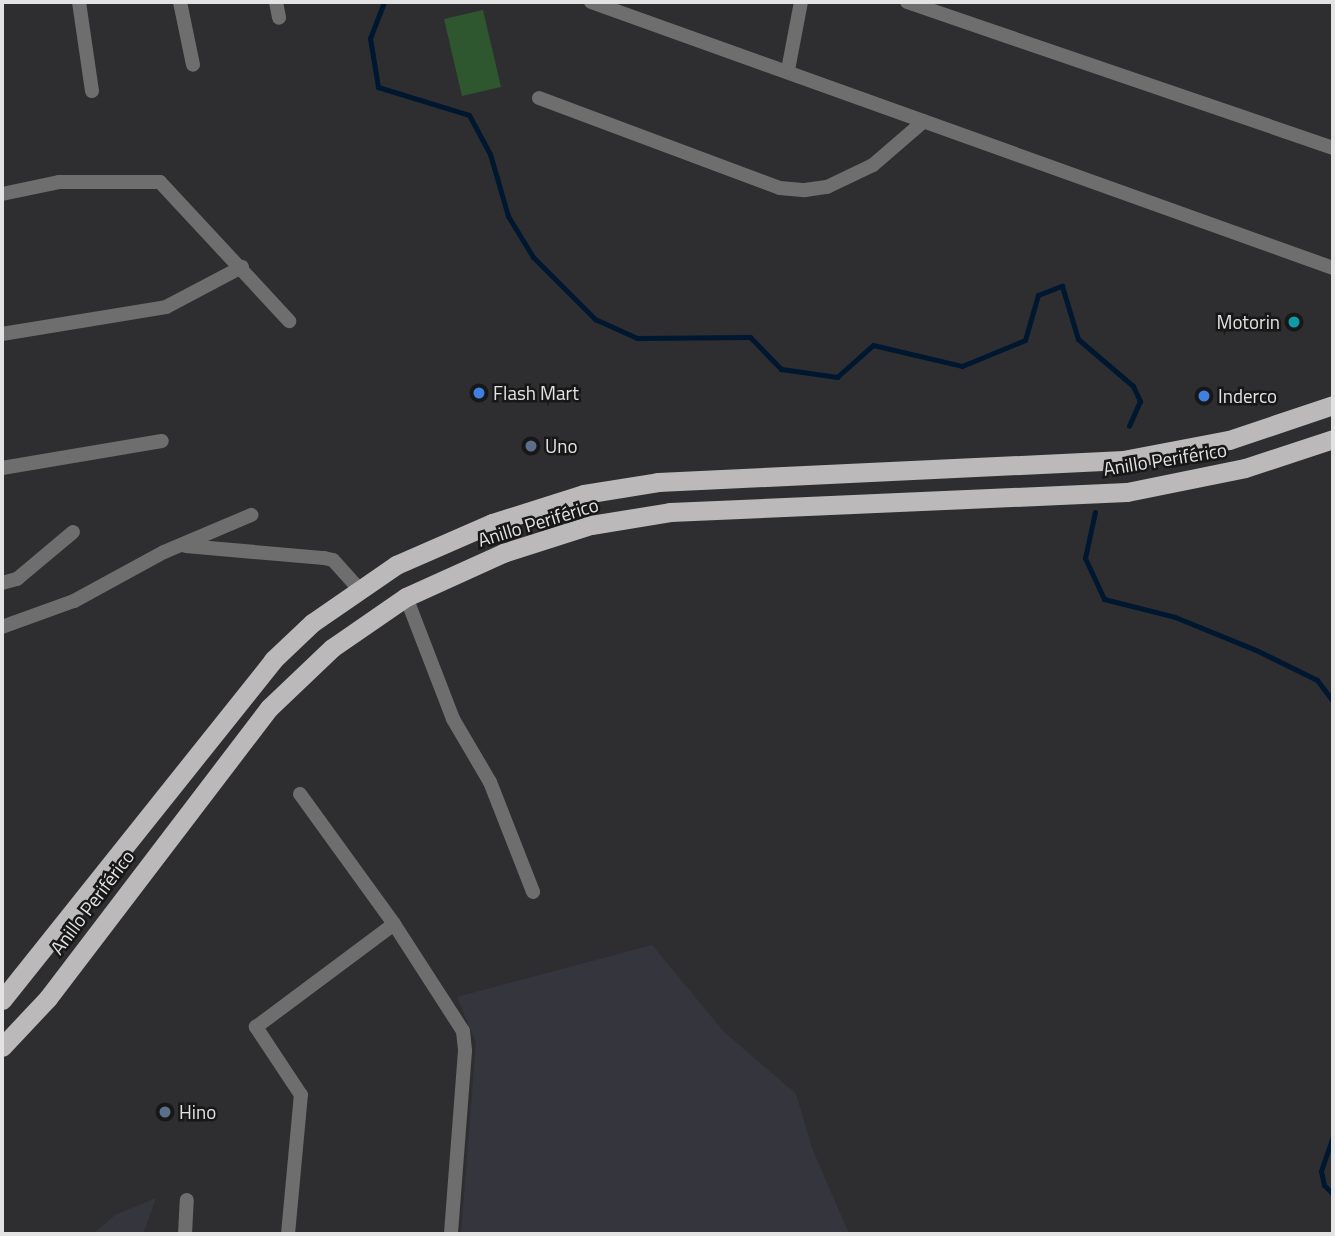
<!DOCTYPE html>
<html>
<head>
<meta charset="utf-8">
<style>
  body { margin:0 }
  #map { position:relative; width:1335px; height:1236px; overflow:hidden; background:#2e2e31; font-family:"Titillium Web",sans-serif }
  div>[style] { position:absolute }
  .built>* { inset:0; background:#35353e }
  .green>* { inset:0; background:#2e572f }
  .stream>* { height:5px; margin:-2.5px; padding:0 2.5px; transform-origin:2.5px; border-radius:2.5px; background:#001730 }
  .minor>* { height:14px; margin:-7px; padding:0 7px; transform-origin:7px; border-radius:7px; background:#6f6e6e }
  .trunk>* { height:19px; margin:-9.5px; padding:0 9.5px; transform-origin:9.5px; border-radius:9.5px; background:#bcb9ba }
  .dots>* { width:19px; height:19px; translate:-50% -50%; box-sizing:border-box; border:4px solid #171718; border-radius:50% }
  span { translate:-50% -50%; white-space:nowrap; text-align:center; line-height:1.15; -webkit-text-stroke:5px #171718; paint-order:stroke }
  .poi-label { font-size:19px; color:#e3e3e4 }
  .right { translate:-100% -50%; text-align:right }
  .left { translate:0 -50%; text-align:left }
  .street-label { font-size:19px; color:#e3e3e4 }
  .frame { position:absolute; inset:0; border:4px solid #e3e3e4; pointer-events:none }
</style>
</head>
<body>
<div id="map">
  <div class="built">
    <i style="clip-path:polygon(652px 945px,724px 1032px,796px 1094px,812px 1148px,849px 1234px,461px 1234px,476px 1042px,457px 997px)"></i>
    <i style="clip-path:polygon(156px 1198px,143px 1234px,93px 1234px,115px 1215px)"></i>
  </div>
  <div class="green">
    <i style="clip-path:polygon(483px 10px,501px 87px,462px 96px,444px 19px)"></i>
  </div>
  <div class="stream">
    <i style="left:384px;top:2px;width:39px;rotate:111deg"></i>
    <i style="left:370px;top:38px;width:50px;rotate:80.7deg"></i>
    <i style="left:378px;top:87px;width:95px;rotate:17.1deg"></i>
    <i style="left:469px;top:115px;width:44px;rotate:61.7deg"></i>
    <i style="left:490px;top:154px;width:65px;rotate:73.8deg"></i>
    <i style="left:508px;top:216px;width:48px;rotate:58.6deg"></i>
    <i style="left:533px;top:257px;width:88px;rotate:45deg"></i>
    <i style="left:595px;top:319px;width:46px;rotate:24.3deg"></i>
    <i style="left:637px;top:338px;width:113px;rotate:-0.5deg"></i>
    <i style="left:750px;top:337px;width:45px;rotate:45.9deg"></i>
    <i style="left:781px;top:369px;width:57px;rotate:8.1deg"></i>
    <i style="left:837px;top:377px;width:48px;rotate:-41.6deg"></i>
    <i style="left:873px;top:345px;width:91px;rotate:13.3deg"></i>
    <i style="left:962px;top:366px;width:68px;rotate:-22.4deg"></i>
    <i style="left:1025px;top:340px;width:47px;rotate:-73.9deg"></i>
    <i style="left:1038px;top:295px;width:26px;rotate:-21deg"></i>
    <i style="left:1062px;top:286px;width:55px;rotate:73.2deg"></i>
    <i style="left:1078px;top:339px;width:72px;rotate:40.5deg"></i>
    <i style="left:1133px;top:386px;width:17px;rotate:65deg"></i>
    <i style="left:1140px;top:401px;width:27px;rotate:114deg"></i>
    <i style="left:1095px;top:512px;width:47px;rotate:102.3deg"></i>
    <i style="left:1085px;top:558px;width:45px;rotate:65.1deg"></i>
    <i style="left:1104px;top:599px;width:73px;rotate:14.2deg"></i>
    <i style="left:1175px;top:617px;width:87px;rotate:22.2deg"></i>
    <i style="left:1256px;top:650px;width:68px;rotate:26.2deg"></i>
    <i style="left:1317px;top:680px;width:26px;rotate:53deg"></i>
    <i style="left:1333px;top:1136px;width:37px;rotate:109deg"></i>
    <i style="left:1321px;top:1171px;width:14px;rotate:78deg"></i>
    <i style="left:1324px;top:1185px;width:13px;rotate:45deg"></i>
  </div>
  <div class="minor">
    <i style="left:79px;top:2px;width:90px;rotate:81.7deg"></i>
    <i style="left:180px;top:2px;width:64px;rotate:78.3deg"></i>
    <i style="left:276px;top:2px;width:16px;rotate:79deg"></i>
    <i style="left:591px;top:2px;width:788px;rotate:19.72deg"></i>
    <i style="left:907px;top:2px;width:450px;rotate:18.9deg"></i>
    <i style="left:788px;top:70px;width:69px;rotate:-79.2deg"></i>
    <i style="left:539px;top:98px;width:257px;rotate:20.5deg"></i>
    <i style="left:780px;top:188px;width:25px;rotate:5deg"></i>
    <i style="left:805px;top:190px;width:22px;rotate:-8deg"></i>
    <i style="left:827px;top:187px;width:51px;rotate:-25.6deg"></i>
    <i style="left:873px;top:165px;width:67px;rotate:-40.8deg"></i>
    <i style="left:2px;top:194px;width:58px;rotate:-11.9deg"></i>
    <i style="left:59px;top:182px;width:101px"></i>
    <i style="left:160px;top:182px;width:190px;rotate:47.1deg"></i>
    <i style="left:2px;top:334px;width:166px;rotate:-9.3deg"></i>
    <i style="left:166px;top:307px;width:86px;rotate:-27.8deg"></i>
    <i style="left:2px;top:468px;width:162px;rotate:-9.6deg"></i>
    <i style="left:186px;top:546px;width:139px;rotate:5deg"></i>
    <i style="left:324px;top:558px;width:9px;rotate:13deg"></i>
    <i style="left:333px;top:560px;width:40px;rotate:48deg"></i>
    <i style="left:2px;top:583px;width:16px;rotate:-15deg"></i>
    <i style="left:17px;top:579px;width:73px;rotate:-40deg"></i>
    <i style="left:406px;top:597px;width:131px;rotate:68.9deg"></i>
    <i style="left:453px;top:719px;width:73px;rotate:59.6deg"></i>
    <i style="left:490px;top:782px;width:118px;rotate:68.6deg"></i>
    <i style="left:2px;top:627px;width:77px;rotate:-19.9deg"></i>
    <i style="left:74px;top:601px;width:102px;rotate:-28.6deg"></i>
    <i style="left:164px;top:552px;width:95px;rotate:-23deg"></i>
    <i style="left:300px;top:794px;width:160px;rotate:54.1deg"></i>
    <i style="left:394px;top:924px;width:127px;rotate:57.2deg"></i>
    <i style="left:463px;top:1031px;width:20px;rotate:84deg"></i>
    <i style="left:465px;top:1051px;width:184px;rotate:94.4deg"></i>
    <i style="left:185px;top:1234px;width:34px;rotate:-87deg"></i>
    <i style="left:288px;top:1234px;width:140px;rotate:-84.7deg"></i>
    <i style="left:301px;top:1095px;width:82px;rotate:-123.5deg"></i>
    <i style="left:256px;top:1027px;width:172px;rotate:-36.7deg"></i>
  </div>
  <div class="trunk">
    <i style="left:2px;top:1000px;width:435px;rotate:-51.4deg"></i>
    <i style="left:273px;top:660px;width:54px;rotate:-43.5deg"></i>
    <i style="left:312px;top:623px;width:102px;rotate:-34.6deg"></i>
    <i style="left:396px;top:565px;width:105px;rotate:-23.6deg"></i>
    <i style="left:492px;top:523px;width:96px;rotate:-17.5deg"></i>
    <i style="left:584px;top:494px;width:75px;rotate:-9.2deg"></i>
    <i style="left:658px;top:482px;width:466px;rotate:-2.7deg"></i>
    <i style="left:1123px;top:460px;width:108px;rotate:-10.7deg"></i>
    <i style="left:1229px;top:440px;width:110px;rotate:-18.6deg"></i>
    <i style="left:2px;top:1047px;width:67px;rotate:-46.8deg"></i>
    <i style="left:48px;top:998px;width:365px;rotate:-52.7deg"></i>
    <i style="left:269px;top:708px;width:87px;rotate:-43.6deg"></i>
    <i style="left:332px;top:648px;width:90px;rotate:-34.6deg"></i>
    <i style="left:406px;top:597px;width:107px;rotate:-24.4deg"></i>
    <i style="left:503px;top:553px;width:92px;rotate:-17.7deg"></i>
    <i style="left:591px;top:525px;width:80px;rotate:-9.3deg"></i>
    <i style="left:670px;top:512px;width:457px;rotate:-2.5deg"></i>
    <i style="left:1127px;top:492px;width:120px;rotate:-11.5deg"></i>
    <i style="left:1245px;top:468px;width:93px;rotate:-18.2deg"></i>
  </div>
  <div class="dots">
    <i style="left:1294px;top:322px;background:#0f9aa8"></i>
    <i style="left:479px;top:393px;background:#3f7fe0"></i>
    <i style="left:1204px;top:396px;background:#3f7fe0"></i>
    <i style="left:531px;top:446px;background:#5c6f8a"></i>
    <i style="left:165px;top:1112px;background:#5c6f8a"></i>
  </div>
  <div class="poi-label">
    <span class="right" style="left:1280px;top:322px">Motorin</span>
    <span class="left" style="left:493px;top:393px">Flash Mart</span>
    <span class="left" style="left:1218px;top:396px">Inderco</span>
    <span class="left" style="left:545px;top:446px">Uno</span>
    <span class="left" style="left:179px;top:1112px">Hino</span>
  </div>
  <div class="street-label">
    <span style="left:1165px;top:459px;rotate:-9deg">Anillo Periférico</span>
    <span style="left:538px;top:522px;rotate:-17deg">Anillo Periférico</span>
    <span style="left:92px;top:902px;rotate:-53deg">Anillo Periférico</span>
  </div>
  <div class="frame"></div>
</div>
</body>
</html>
